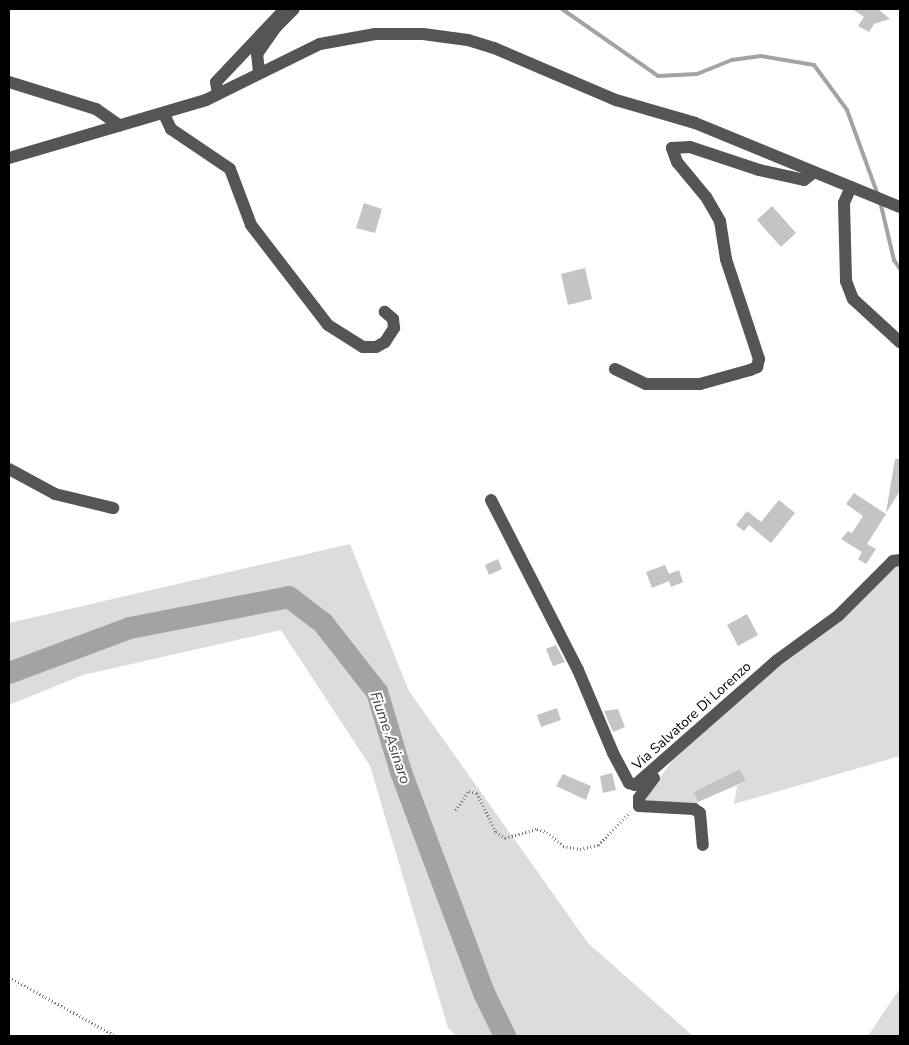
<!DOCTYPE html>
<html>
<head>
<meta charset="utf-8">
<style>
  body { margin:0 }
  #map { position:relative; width:909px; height:1045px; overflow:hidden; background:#fff; font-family:"Nunito Sans",sans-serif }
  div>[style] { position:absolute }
  .green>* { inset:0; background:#dcdcdc }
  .stream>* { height:4px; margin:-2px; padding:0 2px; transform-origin:2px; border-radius:2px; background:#a3a3a3 }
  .river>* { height:22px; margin:-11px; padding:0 11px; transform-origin:11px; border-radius:11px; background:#a3a3a3 }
  .building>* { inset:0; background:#c4c4c4 }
  .path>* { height:2.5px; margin-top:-1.25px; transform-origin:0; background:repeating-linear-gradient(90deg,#777 0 1px,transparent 0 3.5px) }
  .minor>* { height:12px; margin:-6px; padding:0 6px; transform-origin:6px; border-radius:6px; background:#555 }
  span { translate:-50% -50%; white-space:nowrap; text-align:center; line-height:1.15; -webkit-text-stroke:4px #fff; paint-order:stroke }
  .street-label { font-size:14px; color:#000 }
  .water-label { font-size:15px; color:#444; font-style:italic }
  .frame { position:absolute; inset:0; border:10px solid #000; pointer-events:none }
</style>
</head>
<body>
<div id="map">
  <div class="green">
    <i style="clip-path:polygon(350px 544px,409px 691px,588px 943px,693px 1036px,456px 1036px,448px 1028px,370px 766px,281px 630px,83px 675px,9px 705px,9px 623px)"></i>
    <i style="clip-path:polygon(900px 563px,900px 756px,734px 804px,737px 786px,746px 781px,740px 769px,693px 792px,699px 804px,649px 805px,644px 801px,680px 749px)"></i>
    <i style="clip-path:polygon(900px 988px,900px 1036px,868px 1036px)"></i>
  </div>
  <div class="stream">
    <i style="left:562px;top:9px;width:117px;rotate:34.9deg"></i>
    <i style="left:658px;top:76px;width:39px;rotate:-3deg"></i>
    <i style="left:697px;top:74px;width:38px;rotate:-22deg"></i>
    <i style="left:732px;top:60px;width:29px;rotate:-8deg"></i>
    <i style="left:761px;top:56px;width:54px;rotate:9.6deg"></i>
    <i style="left:814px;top:65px;width:56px;rotate:53.7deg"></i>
    <i style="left:847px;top:110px;width:90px;rotate:70deg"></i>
    <i style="left:880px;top:201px;width:61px;rotate:76.7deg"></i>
    <i style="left:894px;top:260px;width:11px;rotate:56deg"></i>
  </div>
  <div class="river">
    <i style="left:9px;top:673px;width:129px;rotate:-20.4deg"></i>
    <i style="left:130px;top:628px;width:162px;rotate:-11deg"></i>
    <i style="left:289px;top:597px;width:43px;rotate:37.4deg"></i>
    <i style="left:323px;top:623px;width:88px;rotate:52deg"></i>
    <i style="left:377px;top:692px;width:84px;rotate:73.3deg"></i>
    <i style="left:401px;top:772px;width:238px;rotate:69.4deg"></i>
    <i style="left:485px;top:995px;width:46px;rotate:64deg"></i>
  </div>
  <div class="building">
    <i style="clip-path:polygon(852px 9px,878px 9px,890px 19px,874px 24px,869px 32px,858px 26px,864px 17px)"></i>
    <i style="clip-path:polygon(364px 203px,382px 209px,375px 233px,356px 228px)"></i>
    <i style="clip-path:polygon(772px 206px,796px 233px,781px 247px,757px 220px)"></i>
    <i style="clip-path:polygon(585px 268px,592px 299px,568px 305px,561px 274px)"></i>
    <i style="clip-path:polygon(895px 459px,900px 459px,900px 491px,886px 513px)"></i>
    <i style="clip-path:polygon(854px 493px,886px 514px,867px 544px,876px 549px,866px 564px,858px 559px,862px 552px,841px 539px,848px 531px,852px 533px,863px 516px,846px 504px)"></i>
    <i style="clip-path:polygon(779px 500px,795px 513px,771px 543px,749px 525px,744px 531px,736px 525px,747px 511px,761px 522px)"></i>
    <i style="clip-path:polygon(498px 559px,502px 569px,489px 575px,485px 565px)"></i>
    <i style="clip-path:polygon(665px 565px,669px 574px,679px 570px,683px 582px,671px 587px,669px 581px,652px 588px,646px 572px)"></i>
    <i style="clip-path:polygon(747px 614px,758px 635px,738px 646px,727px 625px)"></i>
    <i style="clip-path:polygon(556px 645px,565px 662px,553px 666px,546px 649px)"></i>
    <i style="clip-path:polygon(557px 708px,561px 720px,541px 727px,537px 715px)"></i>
    <i style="clip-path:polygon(618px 709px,625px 727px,613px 732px,604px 711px)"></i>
    <i style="clip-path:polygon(740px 769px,746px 781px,698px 802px,693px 792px)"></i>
    <i style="clip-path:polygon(612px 773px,616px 790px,603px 793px,600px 776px)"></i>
    <i style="clip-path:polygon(563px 774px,591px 786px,586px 800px,556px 786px)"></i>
  </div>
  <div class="path">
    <i style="left:455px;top:810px;width:24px;rotate:-54deg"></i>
    <i style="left:469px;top:791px;width:8px;rotate:14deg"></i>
    <i style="left:477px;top:793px;width:43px;rotate:64deg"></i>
    <i style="left:496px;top:832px;width:11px;rotate:34deg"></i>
    <i style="left:505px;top:838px;width:33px;rotate:-16deg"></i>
    <i style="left:537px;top:829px;width:10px;rotate:17deg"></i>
    <i style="left:547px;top:832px;width:21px;rotate:41deg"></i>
    <i style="left:563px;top:846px;width:17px;rotate:10deg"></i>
    <i style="left:580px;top:849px;width:18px;rotate:-13deg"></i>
    <i style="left:598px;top:845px;width:46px;rotate:-45.9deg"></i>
    <i style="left:9px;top:977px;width:122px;rotate:28.9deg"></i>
  </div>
  <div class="minor">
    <i style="left:259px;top:72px;width:18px;rotate:-96deg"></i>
    <i style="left:257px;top:54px;width:33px;rotate:-55deg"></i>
    <i style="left:276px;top:27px;width:25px;rotate:-45deg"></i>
    <i style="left:9px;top:82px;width:91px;rotate:17.2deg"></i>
    <i style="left:96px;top:109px;width:29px;rotate:35deg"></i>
    <i style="left:218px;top:94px;width:12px;rotate:-99deg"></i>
    <i style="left:216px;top:82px;width:100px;rotate:-46.6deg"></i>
    <i style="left:164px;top:114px;width:17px;rotate:65deg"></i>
    <i style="left:171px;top:129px;width:71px;rotate:34.1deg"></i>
    <i style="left:230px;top:169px;width:60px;rotate:69.4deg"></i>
    <i style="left:251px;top:225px;width:126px;rotate:52.4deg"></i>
    <i style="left:328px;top:325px;width:41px;rotate:32.2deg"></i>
    <i style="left:363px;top:347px;width:13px"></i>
    <i style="left:376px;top:347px;width:10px;rotate:-29deg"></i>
    <i style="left:385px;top:342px;width:17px;rotate:-57deg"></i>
    <i style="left:394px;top:328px;width:9px;rotate:-96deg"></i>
    <i style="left:393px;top:319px;width:11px;rotate:-139deg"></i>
    <i style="left:9px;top:158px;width:205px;rotate:-16.4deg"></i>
    <i style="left:206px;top:100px;width:127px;rotate:-26.2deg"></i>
    <i style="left:320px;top:44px;width:56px;rotate:-10.3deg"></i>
    <i style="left:375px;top:34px;width:48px"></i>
    <i style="left:423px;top:34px;width:45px;rotate:7.6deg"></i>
    <i style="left:468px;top:40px;width:27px;rotate:17deg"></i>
    <i style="left:494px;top:48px;width:133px;rotate:23.1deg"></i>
    <i style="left:616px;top:100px;width:82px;rotate:16.2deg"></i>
    <i style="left:695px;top:123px;width:222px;rotate:22.3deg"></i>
    <i style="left:851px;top:187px;width:17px;rotate:114deg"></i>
    <i style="left:844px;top:203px;width:78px;rotate:88.5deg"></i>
    <i style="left:846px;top:281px;width:19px;rotate:69deg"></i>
    <i style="left:853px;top:299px;width:64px;rotate:42.5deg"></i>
    <i style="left:615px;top:369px;width:34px;rotate:26deg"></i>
    <i style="left:646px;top:384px;width:54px"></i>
    <i style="left:700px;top:384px;width:52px;rotate:-15.6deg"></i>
    <i style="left:750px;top:370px;width:8px;rotate:-23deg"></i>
    <i style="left:757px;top:367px;width:8px;rotate:-76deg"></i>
    <i style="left:759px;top:359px;width:105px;rotate:-108.3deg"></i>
    <i style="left:726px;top:259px;width:38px;rotate:-99deg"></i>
    <i style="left:720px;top:221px;width:28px;rotate:-120deg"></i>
    <i style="left:706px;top:197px;width:45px;rotate:-129.6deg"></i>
    <i style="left:677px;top:162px;width:15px;rotate:-110deg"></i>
    <i style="left:672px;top:148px;width:18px;rotate:-3deg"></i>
    <i style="left:690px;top:147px;width:73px;rotate:18.4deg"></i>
    <i style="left:759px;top:170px;width:46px;rotate:12.5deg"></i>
    <i style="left:804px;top:180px;width:11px;rotate:-38deg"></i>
    <i style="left:9px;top:469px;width:52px;rotate:28.5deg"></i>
    <i style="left:55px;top:494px;width:60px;rotate:13.6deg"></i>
    <i style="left:491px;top:500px;width:191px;rotate:62.9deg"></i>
    <i style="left:578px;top:670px;width:90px;rotate:67.1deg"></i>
    <i style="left:613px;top:753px;width:34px;rotate:62deg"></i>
    <i style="left:629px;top:783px;width:6px;rotate:18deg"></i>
    <i style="left:635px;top:785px;width:188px;rotate:-41.3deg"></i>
    <i style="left:776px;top:661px;width:78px;rotate:-36.1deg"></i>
    <i style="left:839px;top:615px;width:76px;rotate:-45deg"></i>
    <i style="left:893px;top:561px;width:7px;rotate:-8deg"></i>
    <i style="left:654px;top:778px;width:25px;rotate:127deg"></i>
    <i style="left:639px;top:798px;width:8px;rotate:90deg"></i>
    <i style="left:639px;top:806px;width:55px;rotate:3.1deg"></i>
    <i style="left:694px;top:809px;width:7px;rotate:34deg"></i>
    <i style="left:700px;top:813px;width:32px;rotate:85deg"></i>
  </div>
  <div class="street-label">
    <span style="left:692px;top:716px;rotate:-42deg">Via Salvatore Di Lorenzo</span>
  </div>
  <div class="water-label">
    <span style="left:390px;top:738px;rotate:71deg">Fiume Asinaro</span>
  </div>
  <div class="frame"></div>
</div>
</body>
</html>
